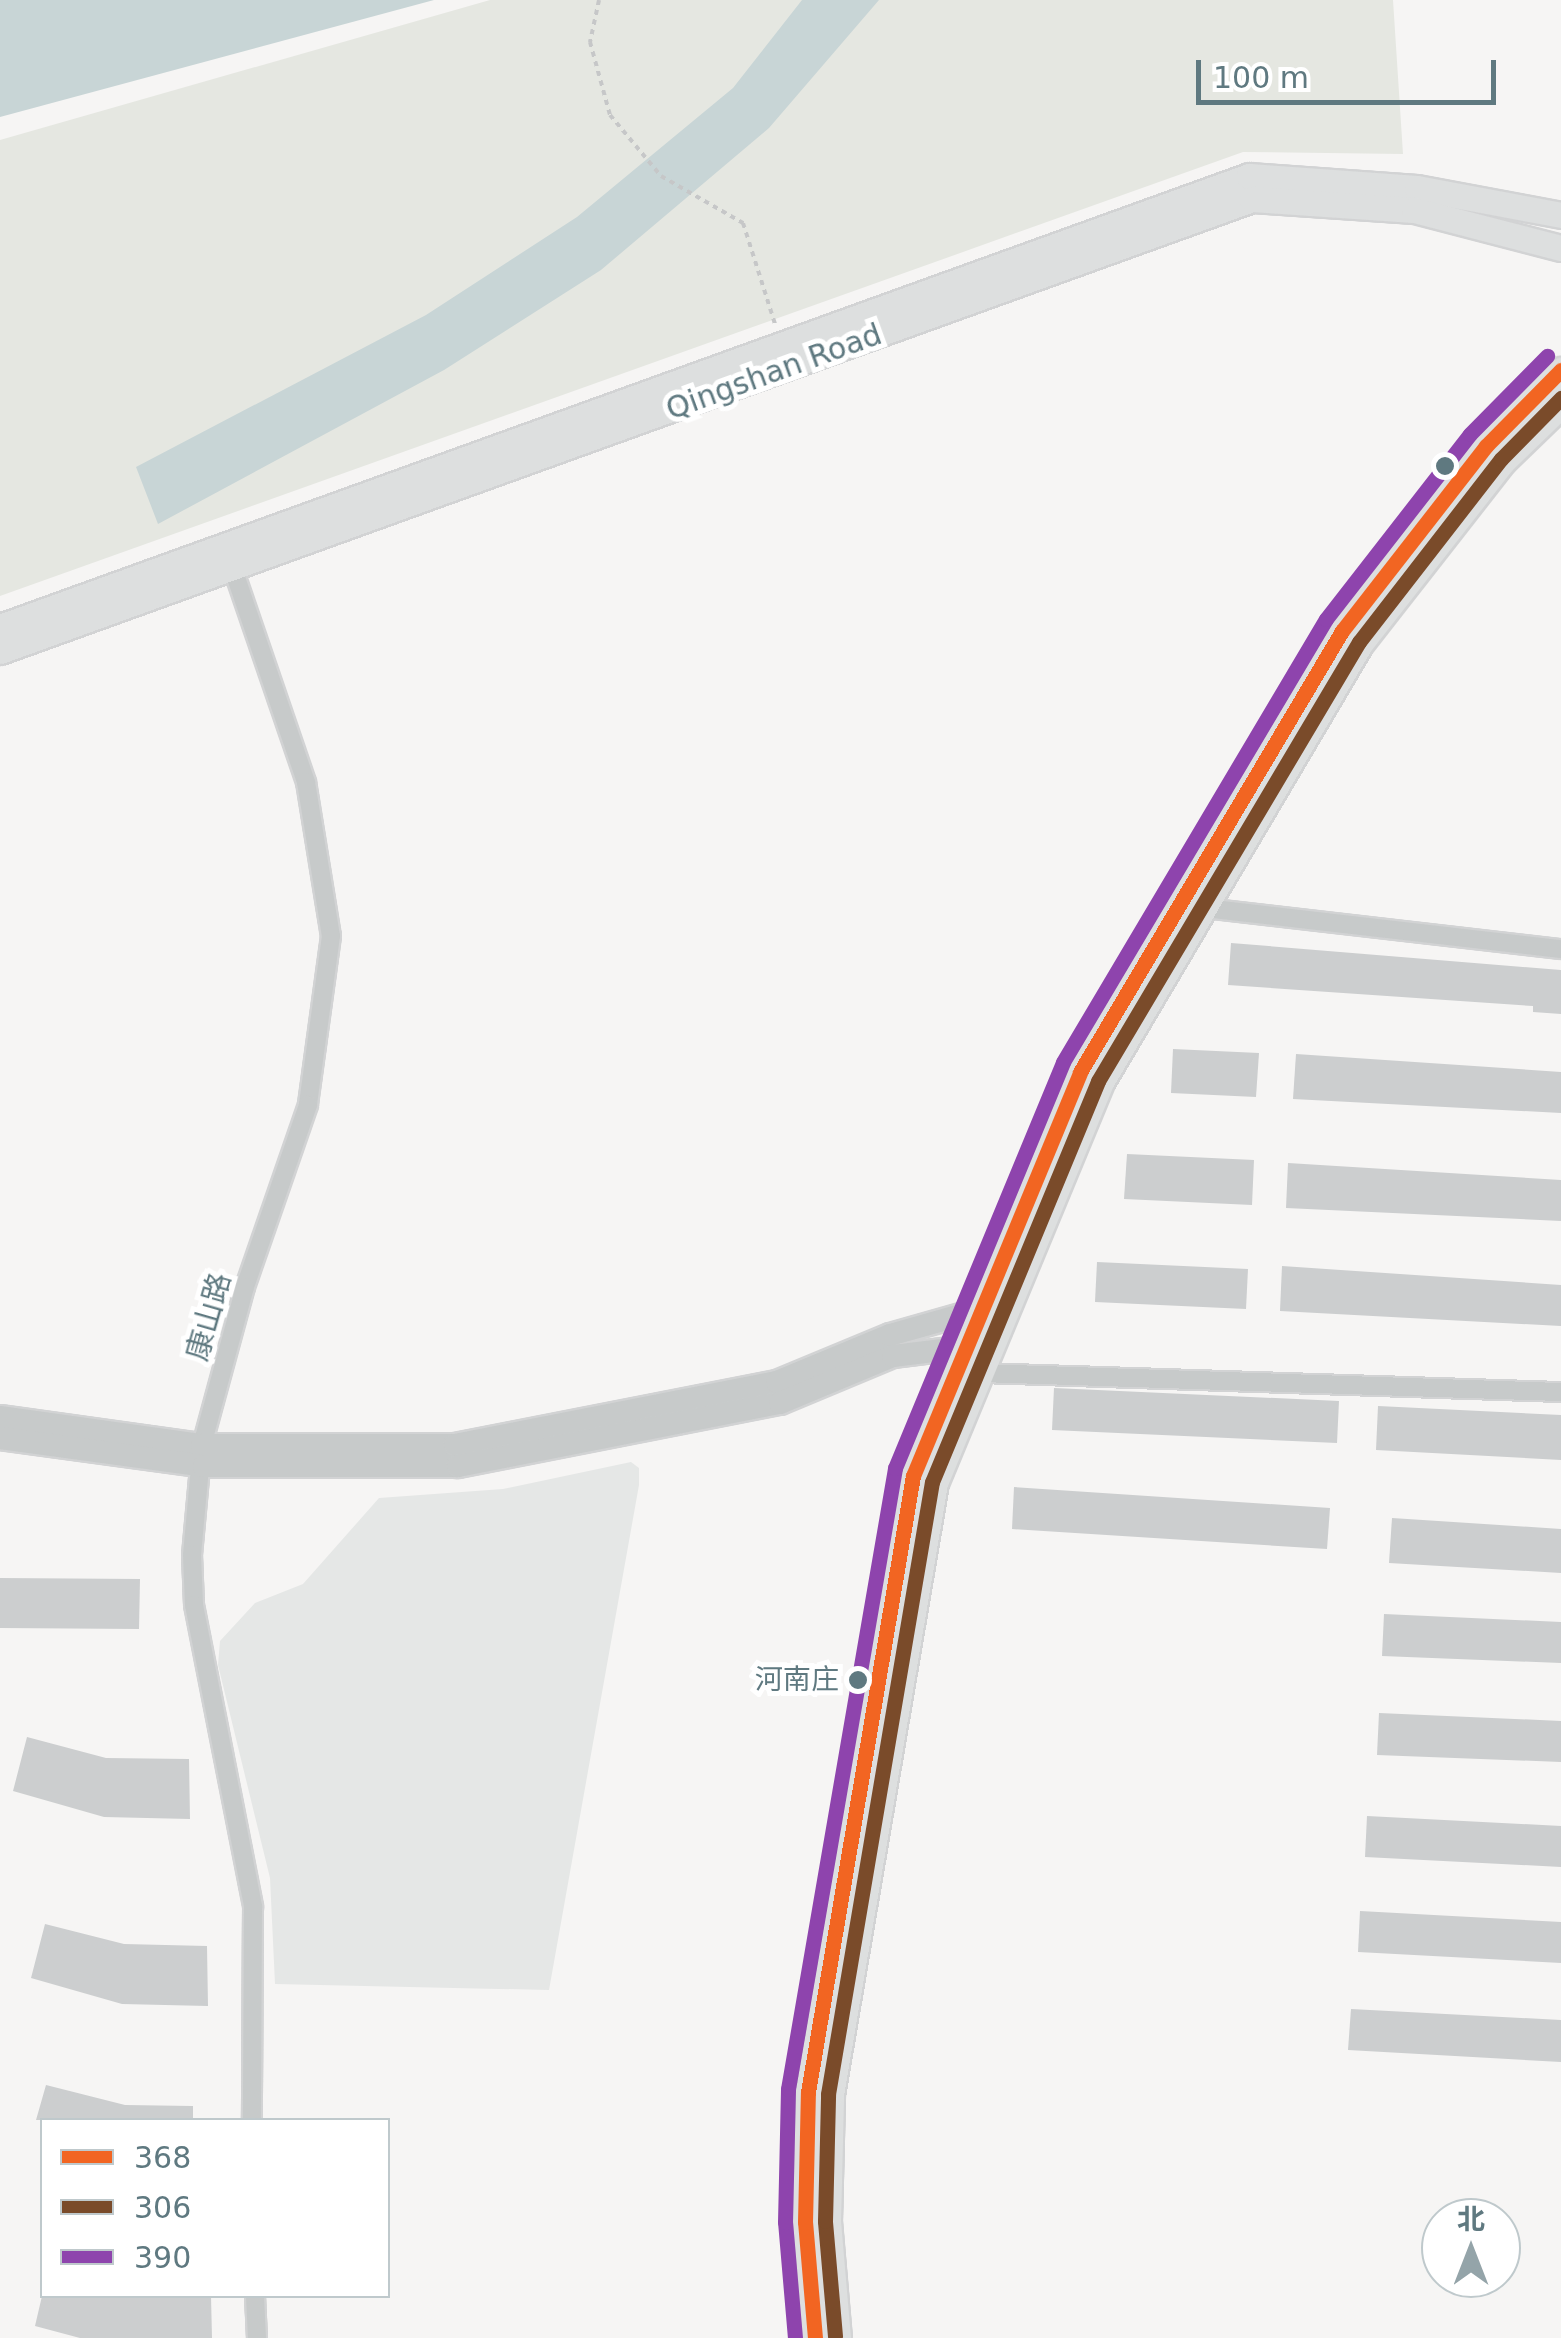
<!DOCTYPE html>
<html>
<head>
<meta charset="utf-8">
<style>
  body { margin:0 }
  #map { position:relative; width:1561px; height:2338px; overflow:hidden; background:#f6f5f4; font-family:"DejaVu Sans","Noto Sans SC",sans-serif }
  div>[style] { position:absolute }
  .built>* { inset:0; background:#e5e7e6 }
  .green>* { inset:0; background:#e5e7e1 }
  .water>* { inset:0; background:#c8d5d6 }
  .building>* { inset:0; background:#cccecf }
  .path>* { height:4px; margin-top:-2px; transform-origin:0; background:repeating-linear-gradient(90deg,#c6c7c8 0 5px,transparent 0 10px) }
  .roads { filter:drop-shadow(2px 0 #d2d3d4) drop-shadow(-2px 0 #d2d3d4) drop-shadow(0 2px #d2d3d4) drop-shadow(0 -2px #d2d3d4) }
  .minor>* { height:18px; margin:-9px; padding:0 9px; transform-origin:9px; border-radius:9px; background:#c7caca }
  .tertiary>* { height:22px; margin:-11px; padding:0 11px; transform-origin:11px; border-radius:11px; background:#c7caca }
  .secondary>* { height:25px; margin:-12.5px; padding:0 12.5px; transform-origin:12.5px; border-radius:12.5px; background:#dddfdf }
  .bus-1>* { height:15px; margin:-7.5px; padding:0 7.5px; transform-origin:7.5px; border-radius:7.5px; background:#f26522 }
  .bus-2>* { height:15px; margin:-7.5px; padding:0 7.5px; transform-origin:7.5px; border-radius:7.5px; background:#7a4b2a }
  .bus-3>* { height:15px; margin:-7.5px; padding:0 7.5px; transform-origin:7.5px; border-radius:7.5px; background:#8e44ad }
  .dots>* { width:28px; height:28px; translate:-50% -50%; box-sizing:border-box; border:5px solid #fff; border-radius:50% }
  span { translate:-50% -50%; white-space:nowrap; text-align:center; line-height:1.15; -webkit-text-stroke:10px #fff; paint-order:stroke }
  .bus-label { font-size:28px; color:#5f7980 }
  .right { translate:-100% -50%; text-align:right }
  .street-label { font-size:30px; color:#5f7980 }
  .legend { position:absolute; left:40px; top:2118px; width:350px; height:180px; box-sizing:border-box; background:#fff; border:2px solid #bfc9cc; margin:0; padding:12px 18px; list-style:none; font-size:30px; color:#5f7980 }
  .legend li { display:flex; align-items:center; gap:20px; height:50px }
  .legend b { width:50px; border:2px solid #bfc9cc }
  .north { position:absolute; left:1421px; top:2198px; width:100px; height:100px; box-sizing:border-box; background:#fff; border:2px solid #bfc9cc; border-radius:50%; rotate:0deg; font-size:28px; font-weight:700; line-height:40px; text-align:center; color:#5f7980 }
  .north::after { content:''; display:block; margin:auto; width:35px; height:45px; background:#94a4a9; clip-path:polygon(50% 0,100% 100%,50% 72%,0 100%) }
  .scale { position:absolute; left:1196px; top:60px; width:300px; height:45px; box-sizing:border-box; border:5px solid #5f7980; border-top:0; padding-left:12px; font-size:30px; line-height:35px; white-space:nowrap; color:#5f7980; -webkit-text-stroke:8px #fff; paint-order:stroke }
</style>
</head>
<body>
<div id="map">
  <div class="built">
    <i style="clip-path:polygon(631px 1462px,639px 1468px,639px 1485px,549px 1990px,275px 1984px,270px 1878px,218px 1665px,220px 1641px,255px 1603px,303px 1584px,379px 1498px,503px 1489px)"></i>
  </div>
  <div class="green">
    <i style="clip-path:polygon(490px 0,1393px 0,1403px 154px,1243px 152px,0 596px,0 140px)"></i>
  </div>
  <div class="water">
    <i style="clip-path:polygon(0 0,434px 0,0 117px)"></i>
    <i style="clip-path:polygon(802px 0,879px 0,769px 128px,601px 270px,444px 370px,158px 524px,136px 467px,426px 315px,577px 217px,733px 88px)"></i>
  </div>
  <div class="building">
    <i style="clip-path:polygon(1231px 943px,1561px 970px,1561px 1014px,1533px 1012px,1533px 1006px,1228px 985px)"></i>
    <i style="clip-path:polygon(1173px 1049px,1259px 1053px,1256px 1097px,1171px 1093px)"></i>
    <i style="clip-path:polygon(1296px 1054px,1561px 1072px,1561px 1113px,1293px 1099px)"></i>
    <i style="clip-path:polygon(1127px 1154px,1254px 1160px,1252px 1205px,1124px 1199px)"></i>
    <i style="clip-path:polygon(1288px 1163px,1561px 1180px,1561px 1221px,1286px 1208px)"></i>
    <i style="clip-path:polygon(1097px 1262px,1248px 1269px,1246px 1309px,1095px 1302px)"></i>
    <i style="clip-path:polygon(1282px 1266px,1561px 1285px,1561px 1326px,1280px 1311px)"></i>
    <i style="clip-path:polygon(1054px 1388px,1339px 1401px,1337px 1443px,1052px 1430px)"></i>
    <i style="clip-path:polygon(1378px 1406px,1561px 1415px,1561px 1460px,1376px 1450px)"></i>
    <i style="clip-path:polygon(1014px 1487px,1330px 1508px,1327px 1549px,1012px 1529px)"></i>
    <i style="clip-path:polygon(1392px 1518px,1561px 1529px,1561px 1573px,1389px 1563px)"></i>
    <i style="clip-path:polygon(0 1578px,140px 1579px,139px 1629px,0 1628px)"></i>
    <i style="clip-path:polygon(1384px 1614px,1561px 1622px,1561px 1663px,1382px 1656px)"></i>
    <i style="clip-path:polygon(1379px 1713px,1561px 1721px,1561px 1762px,1377px 1755px)"></i>
    <i style="clip-path:polygon(27px 1737px,106px 1758px,189px 1759px,190px 1819px,104px 1817px,13px 1791px)"></i>
    <i style="clip-path:polygon(1367px 1816px,1561px 1826px,1561px 1867px,1365px 1857px)"></i>
    <i style="clip-path:polygon(1360px 1911px,1561px 1922px,1561px 1963px,1358px 1952px)"></i>
    <i style="clip-path:polygon(45px 1924px,124px 1944px,207px 1946px,208px 2006px,122px 2004px,31px 1978px)"></i>
    <i style="clip-path:polygon(1351px 2009px,1561px 2020px,1561px 2062px,1348px 2050px)"></i>
    <i style="clip-path:polygon(46px 2085px,125px 2105px,193px 2106px,193px 2120px,36px 2120px)"></i>
    <i style="clip-path:polygon(42px 2296px,211px 2296px,212px 2338px,80px 2338px,35px 2326px)"></i>
  </div>
  <div class="path">
    <i style="left:599px;top:0;width:43px;rotate:102.1deg"></i>
    <i style="left:590px;top:42px;width:76px;rotate:74.7deg"></i>
    <i style="left:610px;top:115px;width:80px;rotate:50.1deg"></i>
    <i style="left:661px;top:176px;width:95px;rotate:29.8deg"></i>
    <i style="left:743px;top:223px;width:106px;rotate:72.4deg"></i>
  </div>
  <div class="roads">
    <div class="minor">
      <i style="left:230px;top:560px;width:235px;rotate:71.1deg"></i>
      <i style="left:306px;top:782px;width:156px;rotate:80.8deg"></i>
      <i style="left:331px;top:936px;width:171px;rotate:97.8deg"></i>
      <i style="left:308px;top:1105px;width:193px;rotate:109.1deg"></i>
      <i style="left:245px;top:1287px;width:164px;rotate:105.2deg"></i>
      <i style="left:202px;top:1445px;width:110px;rotate:95.2deg"></i>
      <i style="left:192px;top:1555px;width:50px;rotate:87.7deg"></i>
      <i style="left:194px;top:1605px;width:308px;rotate:78.9deg"></i>
      <i style="left:253px;top:1907px;width:213px;rotate:90.3deg"></i>
      <i style="left:1205px;top:908px;width:358px;rotate:6.6deg"></i>
      <i style="left:981px;top:1373px;width:580px;rotate:1.88deg"></i>
      <i style="left:255px;top:2296px;width:42px;rotate:87.3deg"></i>
    </div>
    <div class="tertiary">
      <i style="left:0;top:1417px;width:204px;rotate:7.9deg"></i>
      <i style="left:202px;top:1445px;width:253px"></i>
      <i style="left:455px;top:1445px;width:328px;rotate:-11.1deg"></i>
      <i style="left:777px;top:1382px;width:122px;rotate:-22.6deg"></i>
      <i style="left:890px;top:1335px;width:96px;rotate:-15.8deg"></i>
      <i style="left:982px;top:1309px;width:15px;rotate:23deg"></i>
      <i style="left:0;top:1438px;width:206px;rotate:7.8deg"></i>
      <i style="left:204px;top:1466px;width:254px"></i>
      <i style="left:458px;top:1466px;width:328px;rotate:-11.1deg"></i>
      <i style="left:780px;top:1403px;width:122px;rotate:-22.6deg"></i>
      <i style="left:893px;top:1356px;width:91px;rotate:-7deg"></i>
    </div>
    <div class="secondary">
      <i style="left:0;top:627px;width:1328px;rotate:-19.85deg"></i>
      <i style="left:1249px;top:176px;width:168px;rotate:4.1deg"></i>
      <i style="left:1417px;top:188px;width:147px;rotate:10.6deg"></i>
      <i style="left:0;top:651px;width:1331px;rotate:-19.85deg"></i>
      <i style="left:1252px;top:199px;width:162px;rotate:3.9deg"></i>
      <i style="left:1414px;top:210px;width:152px;rotate:14.5deg"></i>
      <i style="left:815px;top:2338px;width:116px;rotate:-94.9deg"></i>
      <i style="left:805px;top:2222px;width:130px;rotate:-88.7deg"></i>
      <i style="left:808px;top:2092px;width:625px;rotate:-80.33deg"></i>
      <i style="left:913px;top:1476px;width:437px;rotate:-67.5deg"></i>
      <i style="left:1080px;top:1072px;width:513px;rotate:-59.29deg"></i>
      <i style="left:1342px;top:631px;width:234px;rotate:-52.1deg"></i>
      <i style="left:1486px;top:446px;width:107px;rotate:-45.4deg"></i>
      <i style="left:838px;top:2338px;width:117px;rotate:-94.9deg"></i>
      <i style="left:828px;top:2221px;width:127px;rotate:-88.6deg"></i>
      <i style="left:831px;top:2094px;width:620px;rotate:-80.34deg"></i>
      <i style="left:935px;top:1483px;width:434px;rotate:-67.5deg"></i>
      <i style="left:1101px;top:1082px;width:509px;rotate:-59.4deg"></i>
      <i style="left:1360px;top:644px;width:232px;rotate:-52deg"></i>
      <i style="left:1503px;top:461px;width:81px;rotate:-44deg"></i>
    </div>
  </div>
  <div class="bus-1">
    <i style="left:815px;top:2338px;width:116px;rotate:-94.9deg"></i>
    <i style="left:805px;top:2222px;width:130px;rotate:-88.7deg"></i>
    <i style="left:808px;top:2092px;width:625px;rotate:-80.33deg"></i>
    <i style="left:913px;top:1476px;width:437px;rotate:-67.5deg"></i>
    <i style="left:1080px;top:1072px;width:513px;rotate:-59.29deg"></i>
    <i style="left:1342px;top:631px;width:234px;rotate:-52.1deg"></i>
    <i style="left:1486px;top:446px;width:107px;rotate:-45.4deg"></i>
  </div>
  <div class="bus-2">
    <i style="left:835px;top:2336px;width:115px;rotate:-95deg"></i>
    <i style="left:825px;top:2221px;width:127px;rotate:-88.6deg"></i>
    <i style="left:828px;top:2094px;width:621px;rotate:-80.36deg"></i>
    <i style="left:932px;top:1482px;width:434px;rotate:-67.5deg"></i>
    <i style="left:1098px;top:1081px;width:511px;rotate:-59.27deg"></i>
    <i style="left:1359px;top:642px;width:232px;rotate:-52.2deg"></i>
    <i style="left:1501px;top:459px;width:86px;rotate:-45.5deg"></i>
  </div>
  <div class="bus-3">
    <i style="left:795px;top:2338px;width:116px;rotate:-94.9deg"></i>
    <i style="left:785px;top:2222px;width:133px;rotate:-88.7deg"></i>
    <i style="left:788px;top:2089px;width:630px;rotate:-80.22deg"></i>
    <i style="left:895px;top:1468px;width:439px;rotate:-67.5deg"></i>
    <i style="left:1063px;top:1062px;width:515px;rotate:-59.3deg"></i>
    <i style="left:1326px;top:619px;width:234px;rotate:-52.1deg"></i>
    <i style="left:1470px;top:434px;width:110px;rotate:-45.4deg"></i>
  </div>
  <div class="dots">
    <i style="left:1445px;top:466px;background:#5f7980"></i>
    <i style="left:858px;top:1680px;background:#5f7980"></i>
  </div>
  <div class="bus-label">
    <span class="right" style="left:839px;top:1680px">河南庄</span>
  </div>
  <div class="street-label">
    <span style="left:774px;top:372px;rotate:-20deg">Qingshan Road</span>
    <span style="left:209px;top:1317px;rotate:-74deg">康山路</span>
  </div>
  <ul class="legend">
  <li><b style="height:12px;background:#f26522"></b>368</li>
  <li><b style="height:12px;background:#7a4b2a"></b>306</li>
  <li><b style="height:12px;background:#8e44ad"></b>390</li>
  </ul>
  <div class="north">北</div>
  <div class="scale">100 m</div>
</div>
</body>
</html>
